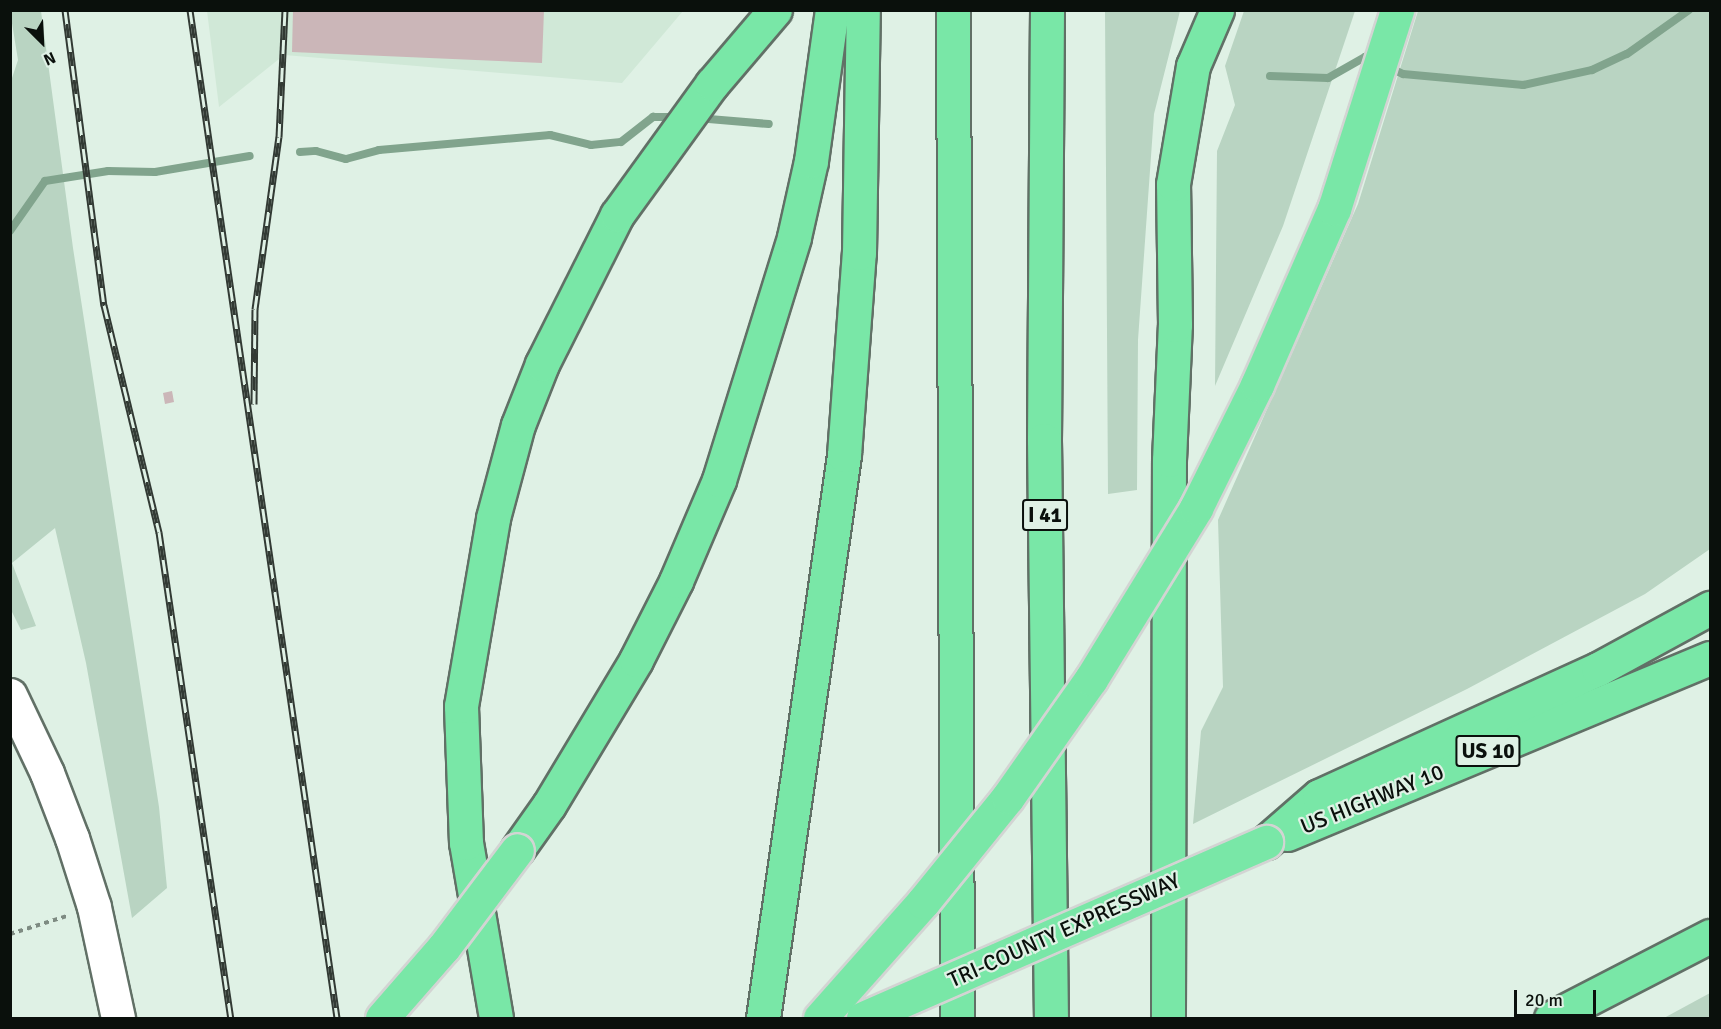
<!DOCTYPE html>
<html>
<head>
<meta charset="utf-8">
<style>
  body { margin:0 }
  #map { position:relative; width:1721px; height:1029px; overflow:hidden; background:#dff1e5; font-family:Signika,sans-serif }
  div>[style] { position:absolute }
  .built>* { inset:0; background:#d0e8d7 }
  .green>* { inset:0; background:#b9d4c2 }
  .stream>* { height:8px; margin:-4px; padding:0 4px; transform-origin:4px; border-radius:4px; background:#81a48d }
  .building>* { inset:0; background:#cbb6b8 }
  .path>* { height:4px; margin-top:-2px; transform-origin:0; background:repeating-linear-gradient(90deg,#7e8b82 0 4.5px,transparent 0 9px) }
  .roads { filter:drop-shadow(2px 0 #617066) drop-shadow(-2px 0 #617066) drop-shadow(0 2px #617066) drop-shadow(0 -2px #617066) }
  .minor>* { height:33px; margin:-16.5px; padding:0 16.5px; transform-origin:16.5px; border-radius:16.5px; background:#fff }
  .highway>* { height:33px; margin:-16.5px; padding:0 16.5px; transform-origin:16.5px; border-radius:16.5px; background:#79e7a7 }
  .rail>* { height:7px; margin-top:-3.5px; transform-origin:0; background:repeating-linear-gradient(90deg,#dff1e5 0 14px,#323a34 0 28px); box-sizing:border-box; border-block:2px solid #323a34 }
  .bridges { filter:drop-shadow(2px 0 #d3d4d3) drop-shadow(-2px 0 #d3d4d3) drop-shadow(0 2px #d3d4d3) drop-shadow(0 -2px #d3d4d3) }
  .highway-bridge>* { height:33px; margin:-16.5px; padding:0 16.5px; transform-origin:16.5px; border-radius:16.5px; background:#79e7a7 }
  span { translate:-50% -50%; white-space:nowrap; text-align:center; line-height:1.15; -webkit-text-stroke:4.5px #dff1e5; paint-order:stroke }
  .shield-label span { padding:2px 4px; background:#dff1e5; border:2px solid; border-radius:4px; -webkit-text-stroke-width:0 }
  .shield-label { font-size:21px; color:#0a100c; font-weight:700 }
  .street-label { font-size:22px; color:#0a100c }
  .frame { position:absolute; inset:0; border:12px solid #0a100c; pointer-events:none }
  .north { position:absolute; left:12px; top:12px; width:60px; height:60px; -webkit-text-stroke:4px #dff1e5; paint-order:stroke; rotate:156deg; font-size:16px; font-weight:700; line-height:24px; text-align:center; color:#0a100c }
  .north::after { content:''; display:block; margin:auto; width:21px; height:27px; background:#0a100c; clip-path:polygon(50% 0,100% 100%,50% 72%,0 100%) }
  .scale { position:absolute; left:1514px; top:990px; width:82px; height:27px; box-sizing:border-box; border:3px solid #0a100c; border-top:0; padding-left:8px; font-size:18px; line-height:21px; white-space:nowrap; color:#0a100c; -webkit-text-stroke:4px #dff1e5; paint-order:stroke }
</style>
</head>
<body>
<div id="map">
  <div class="built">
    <i style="clip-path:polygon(207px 11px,683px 11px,622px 83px,284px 55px,219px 107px)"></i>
  </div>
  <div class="green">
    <i style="clip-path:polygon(10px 11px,41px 11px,73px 248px,159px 807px,167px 888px,132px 918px,86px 663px,55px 528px,12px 563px,36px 626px,21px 630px,11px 610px,10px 84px,18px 60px)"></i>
    <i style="clip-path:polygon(1105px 11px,1180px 11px,1154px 114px,1138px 340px,1137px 490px,1108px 494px)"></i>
    <i style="clip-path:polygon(1244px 11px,1355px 11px,1283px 226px,1215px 386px,1217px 151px,1235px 105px,1225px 66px)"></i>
    <i style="clip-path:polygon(1418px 11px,1710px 11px,1710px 549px,1645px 594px,1467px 689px,1193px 824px,1201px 731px,1223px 687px,1218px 520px,1358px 204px)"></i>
    <i style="clip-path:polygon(1710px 993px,1710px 1018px,1664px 1018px)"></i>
  </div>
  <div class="stream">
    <i style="left:1386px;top:66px;width:19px;rotate:25deg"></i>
    <i style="left:1403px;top:74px;width:121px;rotate:5.2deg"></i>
    <i style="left:1523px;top:85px;width:71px;rotate:-12.3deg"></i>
    <i style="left:1592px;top:70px;width:38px;rotate:-25deg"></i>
    <i style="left:1627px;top:54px;width:76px;rotate:-35.4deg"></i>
    <i style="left:1270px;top:76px;width:58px;rotate:2deg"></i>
    <i style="left:1328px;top:78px;width:43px;rotate:-29.6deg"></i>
    <i style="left:1365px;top:57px;width:11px;rotate:22deg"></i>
    <i style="left:697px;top:118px;width:72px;rotate:4.8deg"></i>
    <i style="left:300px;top:152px;width:16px;rotate:-4deg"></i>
    <i style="left:316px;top:151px;width:31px;rotate:15deg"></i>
    <i style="left:346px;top:159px;width:34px;rotate:-15deg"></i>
    <i style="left:379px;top:150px;width:172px;rotate:-5deg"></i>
    <i style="left:550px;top:135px;width:42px;rotate:13.7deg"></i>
    <i style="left:591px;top:145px;width:30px;rotate:-6deg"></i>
    <i style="left:621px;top:142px;width:41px;rotate:-38deg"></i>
    <i style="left:653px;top:117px;width:26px"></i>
    <i style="left:10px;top:231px;width:61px;rotate:-55deg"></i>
    <i style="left:45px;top:181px;width:64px;rotate:-9deg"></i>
    <i style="left:108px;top:171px;width:47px;rotate:1.2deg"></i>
    <i style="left:155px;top:172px;width:96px;rotate:-9.6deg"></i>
  </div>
  <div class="building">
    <i style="clip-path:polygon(293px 10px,544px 10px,542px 63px,292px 52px)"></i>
    <i style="clip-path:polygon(172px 391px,174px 402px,165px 404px,163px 393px)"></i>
  </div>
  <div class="path">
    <i style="left:10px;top:934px;width:60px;rotate:-17.5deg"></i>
  </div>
  <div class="roads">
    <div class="minor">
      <i style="left:10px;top:695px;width:86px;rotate:64.6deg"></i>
      <i style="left:47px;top:773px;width:70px;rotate:69deg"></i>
      <i style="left:72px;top:838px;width:72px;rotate:72.3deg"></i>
      <i style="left:94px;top:907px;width:114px;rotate:77.8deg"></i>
    </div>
    <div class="highway">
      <i style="left:953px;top:10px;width:1008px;rotate:89.77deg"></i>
      <i style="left:1047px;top:10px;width:430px;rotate:90.4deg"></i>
      <i style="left:1044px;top:440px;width:578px;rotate:89.31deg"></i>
      <i style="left:1287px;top:834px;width:458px;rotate:-22.6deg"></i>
      <i style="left:1266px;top:842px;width:70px;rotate:-41deg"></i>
      <i style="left:1319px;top:796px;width:307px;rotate:-24.5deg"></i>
      <i style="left:1598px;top:669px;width:128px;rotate:-28.6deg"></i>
      <i style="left:517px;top:850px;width:55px;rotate:-54.6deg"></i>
      <i style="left:549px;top:805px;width:169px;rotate:-59deg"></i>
      <i style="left:636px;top:660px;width:89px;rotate:-63.1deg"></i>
      <i style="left:676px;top:581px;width:110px;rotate:-66.9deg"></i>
      <i style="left:719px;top:480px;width:254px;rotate:-72.8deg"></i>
      <i style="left:794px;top:237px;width:78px;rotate:-77.4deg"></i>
      <i style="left:811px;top:161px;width:152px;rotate:-82.1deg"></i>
      <i style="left:496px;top:1018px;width:178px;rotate:-99.7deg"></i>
      <i style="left:466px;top:843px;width:137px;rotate:-92.1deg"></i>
      <i style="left:461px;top:706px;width:191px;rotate:-80.3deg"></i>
      <i style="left:493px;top:518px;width:96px;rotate:-75deg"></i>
      <i style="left:518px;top:425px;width:66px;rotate:-68.5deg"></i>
      <i style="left:542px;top:364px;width:167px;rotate:-63.3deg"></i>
      <i style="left:617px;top:215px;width:162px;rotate:-54.1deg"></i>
      <i style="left:712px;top:84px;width:97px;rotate:-49.6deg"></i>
      <i style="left:763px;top:1018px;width:569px;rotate:-81.81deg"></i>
      <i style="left:844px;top:455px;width:203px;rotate:-85.8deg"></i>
      <i style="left:859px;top:253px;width:243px;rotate:-89.1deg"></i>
      <i style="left:1168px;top:1018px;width:558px;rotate:-89.9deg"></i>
      <i style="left:1169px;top:460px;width:135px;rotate:-87.5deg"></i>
      <i style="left:1175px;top:325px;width:141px;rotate:-90.8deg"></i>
      <i style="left:1173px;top:184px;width:120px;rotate:-80.4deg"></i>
      <i style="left:1193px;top:66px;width:61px;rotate:-66.8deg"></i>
      <i style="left:1551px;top:1018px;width:179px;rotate:-27.3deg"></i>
    </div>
  </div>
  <div class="rail">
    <i style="left:65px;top:10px;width:298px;rotate:82.5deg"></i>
    <i style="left:104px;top:305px;width:234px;rotate:76.4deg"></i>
    <i style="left:159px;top:532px;width:491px;rotate:81.6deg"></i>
    <i style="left:190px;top:10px;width:1019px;rotate:81.7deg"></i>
    <i style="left:254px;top:404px;width:95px;rotate:-89.4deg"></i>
    <i style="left:255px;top:309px;width:174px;rotate:-82.1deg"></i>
    <i style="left:279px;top:137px;width:127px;rotate:-87.3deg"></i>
  </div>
  <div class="bridges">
    <div class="highway-bridge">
      <i style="left:382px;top:1018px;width:94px;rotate:-48.9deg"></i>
      <i style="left:444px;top:947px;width:121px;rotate:-53deg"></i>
      <i style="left:820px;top:1018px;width:155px;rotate:-48.4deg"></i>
      <i style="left:923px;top:902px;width:135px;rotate:-51deg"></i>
      <i style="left:1008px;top:797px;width:144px;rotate:-54.9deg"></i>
      <i style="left:1091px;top:679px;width:201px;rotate:-58.4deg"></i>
      <i style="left:1196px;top:508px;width:137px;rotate:-63.6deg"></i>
      <i style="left:1257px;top:385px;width:192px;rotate:-66.4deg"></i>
      <i style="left:1334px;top:209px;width:209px;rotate:-72.4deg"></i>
      <i style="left:863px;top:1018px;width:440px;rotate:-23.6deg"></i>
    </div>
  </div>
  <div class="shield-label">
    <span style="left:1045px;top:515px">I 41</span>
    <span style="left:1488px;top:751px">US 10</span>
  </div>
  <div class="street-label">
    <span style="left:1372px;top:799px;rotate:-22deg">US HIGHWAY 10</span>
    <span style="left:1064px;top:930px;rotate:-24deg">TRI-COUNTY EXPRESSWAY</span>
  </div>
  <div class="frame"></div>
  <div class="north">N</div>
  <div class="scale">20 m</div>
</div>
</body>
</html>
